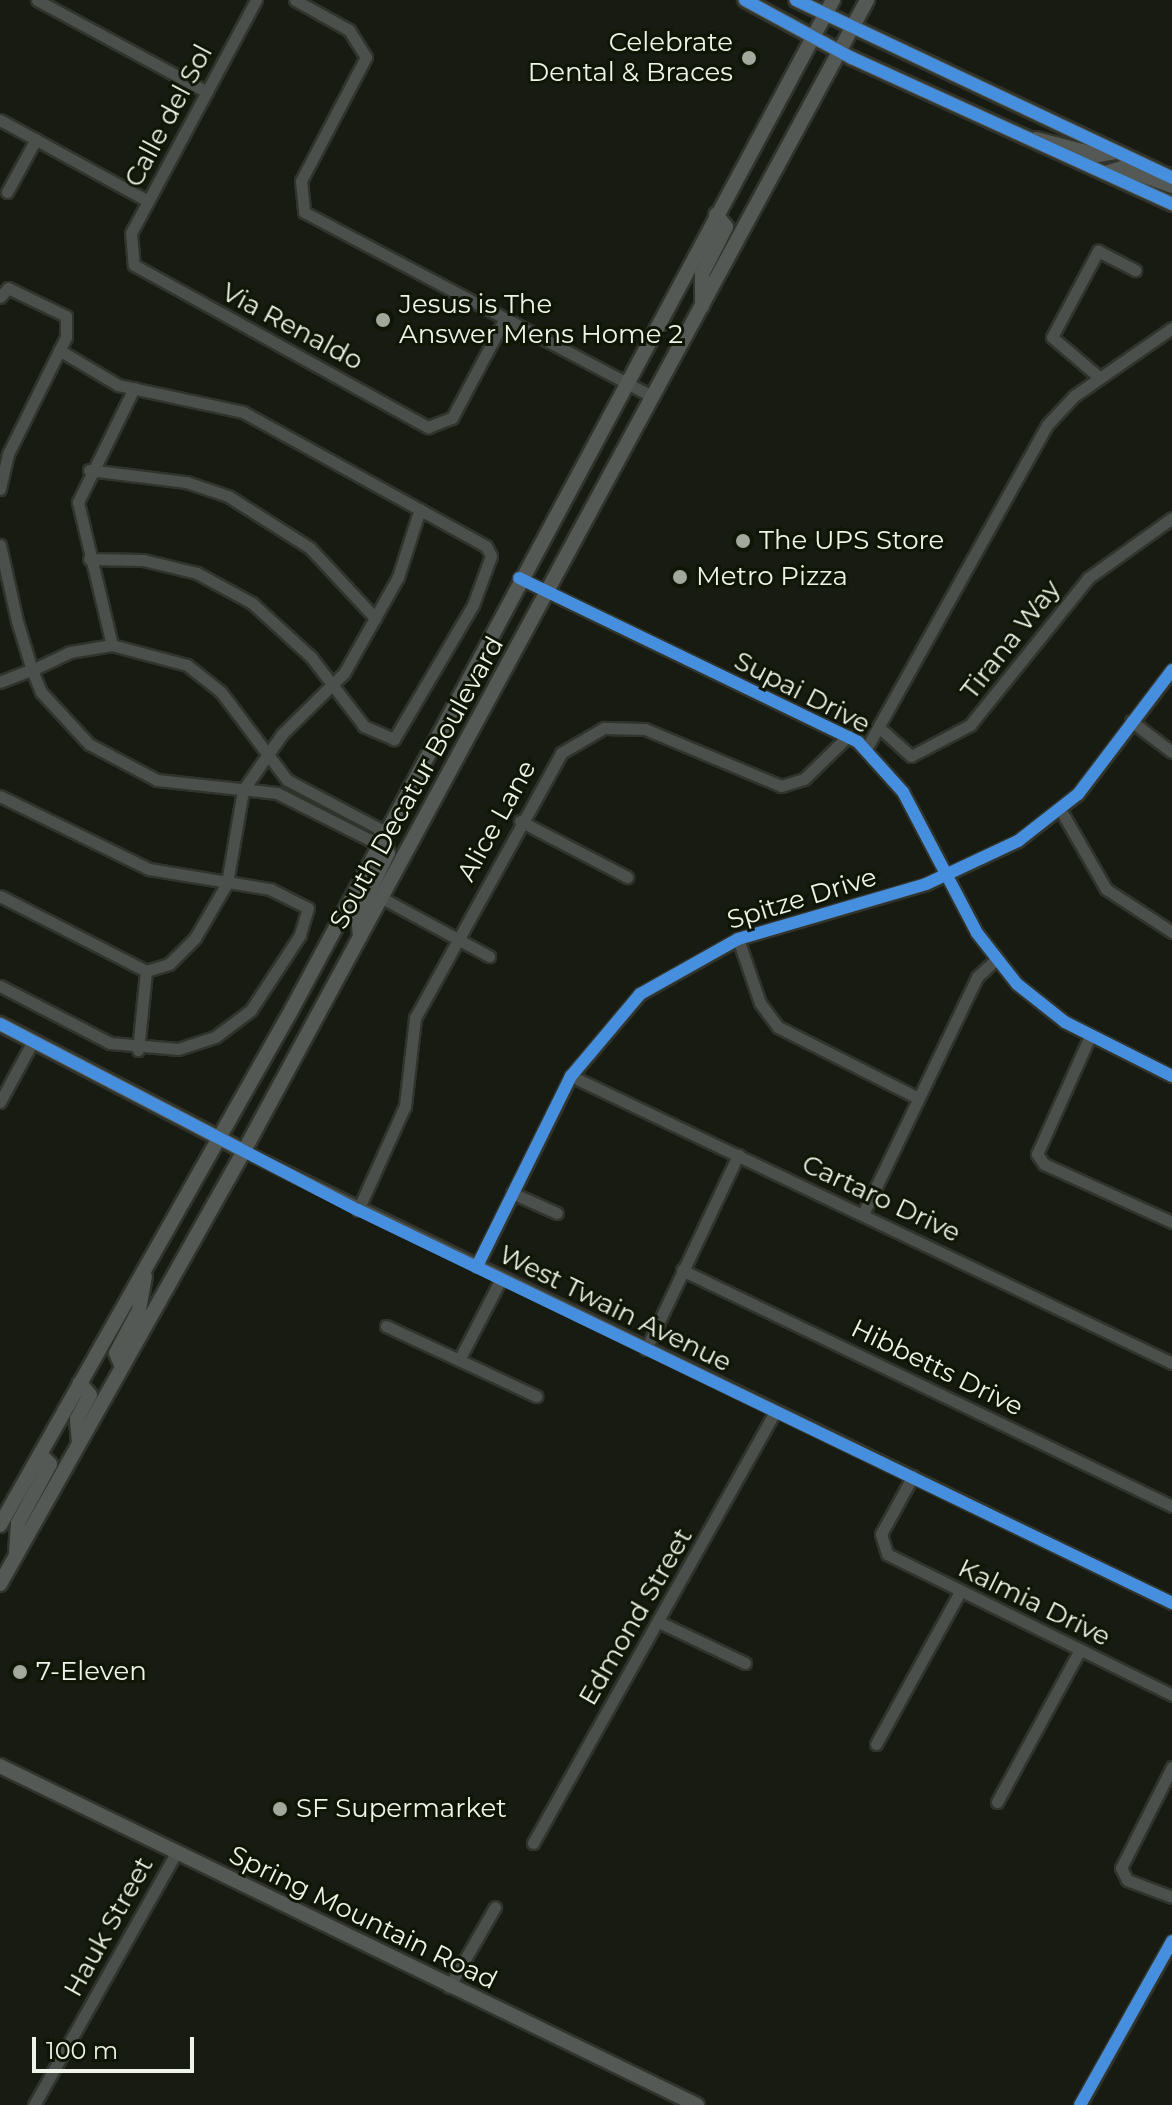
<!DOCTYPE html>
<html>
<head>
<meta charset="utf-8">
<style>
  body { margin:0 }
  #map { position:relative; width:1172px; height:2105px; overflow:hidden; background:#171b11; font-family:Montserrat,sans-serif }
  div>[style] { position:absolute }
  .roads { filter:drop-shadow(2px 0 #31342c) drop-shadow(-2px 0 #31342c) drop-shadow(0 2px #31342c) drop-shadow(0 -2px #31342c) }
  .minor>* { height:11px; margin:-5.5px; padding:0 5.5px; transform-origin:5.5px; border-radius:5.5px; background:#4c504c }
  .major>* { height:14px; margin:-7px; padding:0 7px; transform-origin:7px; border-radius:7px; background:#555955 }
  .cycleway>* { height:12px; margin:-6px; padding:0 6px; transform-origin:6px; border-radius:6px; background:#468fdf }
  .dots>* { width:22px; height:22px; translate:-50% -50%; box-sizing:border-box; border:4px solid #0f1605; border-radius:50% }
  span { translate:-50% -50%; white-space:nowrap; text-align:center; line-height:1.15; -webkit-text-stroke:6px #0f1605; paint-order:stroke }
  .poi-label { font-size:26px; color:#eff4e8 }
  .right { translate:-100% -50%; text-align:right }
  .left { translate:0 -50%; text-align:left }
  .street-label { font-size:26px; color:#eff4e8 }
  .scale { position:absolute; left:32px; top:2037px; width:162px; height:36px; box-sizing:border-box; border:4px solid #eff4e8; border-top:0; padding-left:10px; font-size:24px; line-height:28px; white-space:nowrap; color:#eff4e8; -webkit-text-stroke:6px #0f1605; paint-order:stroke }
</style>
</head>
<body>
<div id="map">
  <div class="roads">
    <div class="minor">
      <i style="left:37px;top:0;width:193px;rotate:28.4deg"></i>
      <i style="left:256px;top:0;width:264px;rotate:118.2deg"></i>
      <i style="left:131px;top:233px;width:32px;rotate:85deg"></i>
      <i style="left:134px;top:265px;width:336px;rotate:28.9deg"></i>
      <i style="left:428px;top:427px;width:26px;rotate:-21deg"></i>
      <i style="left:452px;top:418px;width:109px;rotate:-62deg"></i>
      <i style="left:295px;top:0;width:62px;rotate:29.1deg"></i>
      <i style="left:349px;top:30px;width:32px;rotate:58deg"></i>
      <i style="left:366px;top:57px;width:140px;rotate:117.7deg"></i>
      <i style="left:301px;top:181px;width:31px;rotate:84deg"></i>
      <i style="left:304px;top:212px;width:395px;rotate:27.9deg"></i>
      <i style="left:0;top:120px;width:169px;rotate:28.7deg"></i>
      <i style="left:7px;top:192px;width:60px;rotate:-61.3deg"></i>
      <i style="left:0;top:297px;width:12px;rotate:-48deg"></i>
      <i style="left:8px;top:288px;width:64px;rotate:25.8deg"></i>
      <i style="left:66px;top:316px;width:21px;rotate:90deg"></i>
      <i style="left:66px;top:337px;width:131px;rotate:116.4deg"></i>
      <i style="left:8px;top:454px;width:36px;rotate:103deg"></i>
      <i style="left:59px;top:350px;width:69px;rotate:30.7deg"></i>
      <i style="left:118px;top:385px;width:128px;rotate:12.2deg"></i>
      <i style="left:243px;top:412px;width:277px;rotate:28.9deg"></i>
      <i style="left:486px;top:546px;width:11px;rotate:63deg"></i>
      <i style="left:491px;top:556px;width:52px;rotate:110.2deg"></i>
      <i style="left:473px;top:605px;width:156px;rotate:120.5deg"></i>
      <i style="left:394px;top:739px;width:33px;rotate:-157deg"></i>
      <i style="left:364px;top:726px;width:87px;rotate:-127.5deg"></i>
      <i style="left:311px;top:657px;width:80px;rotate:-137.5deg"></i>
      <i style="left:252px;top:603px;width:63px;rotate:-151.4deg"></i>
      <i style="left:197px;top:573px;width:56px;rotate:-166.5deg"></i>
      <i style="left:143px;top:560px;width:54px;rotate:-178.9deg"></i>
      <i style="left:1100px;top:378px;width:63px;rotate:-139.5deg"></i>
      <i style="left:1052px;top:337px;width:98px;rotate:-61.9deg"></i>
      <i style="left:1098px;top:251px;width:42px;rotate:27.2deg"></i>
      <i style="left:89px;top:470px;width:98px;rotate:7.1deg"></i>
      <i style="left:186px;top:482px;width:44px;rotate:18.4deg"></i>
      <i style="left:228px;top:496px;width:97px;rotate:32.4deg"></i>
      <i style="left:310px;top:548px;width:96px;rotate:47.1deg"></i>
      <i style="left:0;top:545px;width:78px;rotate:77.4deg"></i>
      <i style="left:17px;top:621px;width:51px;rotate:73deg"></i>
      <i style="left:32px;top:670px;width:24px;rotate:68deg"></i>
      <i style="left:41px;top:692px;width:71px;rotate:47.3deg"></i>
      <i style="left:89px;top:744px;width:77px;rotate:27.9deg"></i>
      <i style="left:157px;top:780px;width:121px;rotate:6.2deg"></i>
      <i style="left:277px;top:793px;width:104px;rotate:26.8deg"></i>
      <i style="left:370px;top:840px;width:12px;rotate:-5deg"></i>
      <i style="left:382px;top:839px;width:12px;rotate:-110deg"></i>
      <i style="left:378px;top:828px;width:103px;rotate:-152.2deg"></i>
      <i style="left:287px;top:780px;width:110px;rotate:-126.9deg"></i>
      <i style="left:221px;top:692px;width:43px;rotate:-141.5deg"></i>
      <i style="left:187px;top:665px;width:78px;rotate:-165.1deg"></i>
      <i style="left:112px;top:645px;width:43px;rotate:170.5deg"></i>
      <i style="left:70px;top:652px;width:42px;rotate:154.7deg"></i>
      <i style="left:32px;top:670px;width:4px;rotate:166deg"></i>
      <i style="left:28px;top:671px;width:30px;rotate:159deg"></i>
      <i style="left:519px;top:578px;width:377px;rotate:25.8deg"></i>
      <i style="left:858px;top:742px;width:67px;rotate:48deg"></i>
      <i style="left:903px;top:792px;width:159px;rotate:62.3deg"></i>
      <i style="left:977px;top:933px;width:65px;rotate:51.9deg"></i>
      <i style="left:1017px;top:984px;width:61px;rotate:38.4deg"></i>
      <i style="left:1065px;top:1022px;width:120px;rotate:26.8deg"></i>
      <i style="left:112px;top:645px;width:147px;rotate:-103.4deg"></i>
      <i style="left:78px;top:502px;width:127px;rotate:-63.8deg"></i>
      <i style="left:1131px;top:721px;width:51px;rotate:37.1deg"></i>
      <i style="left:882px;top:730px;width:39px;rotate:42deg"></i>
      <i style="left:911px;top:756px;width:67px;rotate:-27.7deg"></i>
      <i style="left:970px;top:725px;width:189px;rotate:-51.2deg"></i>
      <i style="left:1088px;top:578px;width:103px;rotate:-35.5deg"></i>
      <i style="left:866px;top:749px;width:371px;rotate:-60.8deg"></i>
      <i style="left:1047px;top:425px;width:40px;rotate:-47deg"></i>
      <i style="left:1074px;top:396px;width:119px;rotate:-34.8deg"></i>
      <i style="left:0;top:796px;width:166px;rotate:26.1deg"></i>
      <i style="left:149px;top:869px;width:123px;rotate:9.4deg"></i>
      <i style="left:270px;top:889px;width:42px;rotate:26.6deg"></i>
      <i style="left:308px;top:908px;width:28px;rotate:107deg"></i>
      <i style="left:300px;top:935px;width:90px;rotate:123.2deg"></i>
      <i style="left:251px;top:1010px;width:45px;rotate:143.1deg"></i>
      <i style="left:215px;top:1037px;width:39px;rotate:162deg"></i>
      <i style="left:178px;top:1049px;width:68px;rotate:-175deg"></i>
      <i style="left:110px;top:1043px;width:124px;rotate:-152.6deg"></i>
      <i style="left:1060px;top:809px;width:92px;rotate:60.1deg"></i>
      <i style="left:1106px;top:889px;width:79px;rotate:33.1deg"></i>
      <i style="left:520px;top:821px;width:121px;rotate:27.6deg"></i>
      <i style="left:0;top:896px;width:164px;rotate:27.2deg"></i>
      <i style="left:146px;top:971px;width:24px;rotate:-17deg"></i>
      <i style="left:169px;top:964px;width:37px;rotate:-45deg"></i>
      <i style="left:195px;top:938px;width:64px;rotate:-59.8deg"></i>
      <i style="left:227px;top:883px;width:94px;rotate:-80.2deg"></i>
      <i style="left:243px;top:790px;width:68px;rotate:-55.1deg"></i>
      <i style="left:282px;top:734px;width:87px;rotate:-44.5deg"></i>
      <i style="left:344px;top:673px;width:110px;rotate:-60.6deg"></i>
      <i style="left:398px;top:577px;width:71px;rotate:-72.1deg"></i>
      <i style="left:382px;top:898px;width:122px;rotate:28.5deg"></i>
      <i style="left:738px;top:939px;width:68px;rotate:71deg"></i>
      <i style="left:760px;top:1003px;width:30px;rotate:53deg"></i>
      <i style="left:778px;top:1027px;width:157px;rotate:26.9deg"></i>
      <i style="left:1090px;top:1036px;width:129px;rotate:114.2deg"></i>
      <i style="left:1037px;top:1154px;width:12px;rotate:55deg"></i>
      <i style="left:1044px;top:1164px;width:141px;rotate:24.4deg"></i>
      <i style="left:138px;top:1050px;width:79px;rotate:-84.2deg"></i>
      <i style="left:571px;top:1076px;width:666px;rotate:25.53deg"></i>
      <i style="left:0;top:1102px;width:69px;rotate:-61.6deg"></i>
      <i style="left:244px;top:1151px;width:1032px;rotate:25.97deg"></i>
      <i style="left:512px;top:1193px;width:49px;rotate:24deg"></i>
      <i style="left:358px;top:1210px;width:114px;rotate:-65.7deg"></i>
      <i style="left:405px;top:1106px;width:89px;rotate:-83.5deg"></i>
      <i style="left:415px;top:1018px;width:303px;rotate:-61.1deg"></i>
      <i style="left:561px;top:753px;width:50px;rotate:-30.2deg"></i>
      <i style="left:604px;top:728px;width:41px;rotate:1.4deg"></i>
      <i style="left:645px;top:729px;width:147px;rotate:22.7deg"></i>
      <i style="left:781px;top:786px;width:24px;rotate:-17deg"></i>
      <i style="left:804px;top:779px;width:62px;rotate:-44.3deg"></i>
      <i style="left:863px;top:1214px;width:263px;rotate:-64.3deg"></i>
      <i style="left:977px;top:977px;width:26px;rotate:-43deg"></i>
      <i style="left:477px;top:1266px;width:212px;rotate:-63.7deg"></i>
      <i style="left:571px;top:1076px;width:107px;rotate:-49.9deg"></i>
      <i style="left:640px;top:994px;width:112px;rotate:-29.3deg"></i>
      <i style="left:738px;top:939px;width:196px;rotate:-16.3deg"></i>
      <i style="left:926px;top:884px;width:102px;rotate:-25.1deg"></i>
      <i style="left:1018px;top:841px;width:76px;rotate:-38.1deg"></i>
      <i style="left:1078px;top:794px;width:156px;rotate:-52.8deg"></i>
      <i style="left:682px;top:1270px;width:544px;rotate:25.72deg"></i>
      <i style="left:386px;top:1326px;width:166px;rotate:25deg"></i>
      <i style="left:646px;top:1349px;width:215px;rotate:-64.6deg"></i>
      <i style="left:459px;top:1360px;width:91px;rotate:-62.6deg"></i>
      <i style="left:913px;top:1476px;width:66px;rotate:118.9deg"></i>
      <i style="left:881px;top:1534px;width:21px;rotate:73deg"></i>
      <i style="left:887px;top:1554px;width:318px;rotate:26.3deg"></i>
      <i style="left:661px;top:1623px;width:93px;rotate:25.5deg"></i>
      <i style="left:876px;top:1744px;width:174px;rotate:-61.1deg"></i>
      <i style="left:1172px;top:1767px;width:113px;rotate:116.8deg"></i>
      <i style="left:1121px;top:1868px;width:13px;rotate:63deg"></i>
      <i style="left:1127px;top:1880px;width:48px;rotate:20.7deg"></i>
      <i style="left:997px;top:1802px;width:173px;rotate:-61.4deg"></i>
      <i style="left:533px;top:1843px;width:495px;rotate:-60.7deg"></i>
      <i style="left:449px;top:1987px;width:92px;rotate:-60.1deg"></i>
      <i style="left:34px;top:2105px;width:287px;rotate:-60.6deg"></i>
      <i style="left:1080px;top:2105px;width:188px;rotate:-60.7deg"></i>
    </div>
    <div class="major">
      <i style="left:745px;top:0;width:122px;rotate:28.5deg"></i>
      <i style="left:852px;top:58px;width:352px;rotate:24.5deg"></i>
      <i style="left:796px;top:0;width:416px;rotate:25.3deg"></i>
      <i style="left:1036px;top:139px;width:64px;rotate:14.5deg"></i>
      <i style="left:1098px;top:155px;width:18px;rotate:-9deg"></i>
      <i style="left:1105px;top:173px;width:18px;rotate:-16deg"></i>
      <i style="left:1122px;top:168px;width:53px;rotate:19.8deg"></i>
      <i style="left:702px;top:306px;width:32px;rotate:-90deg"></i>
      <i style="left:702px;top:274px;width:53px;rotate:-62.9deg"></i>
      <i style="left:726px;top:227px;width:16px;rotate:-128deg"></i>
      <i style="left:360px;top:937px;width:23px;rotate:-95deg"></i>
      <i style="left:358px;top:914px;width:68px;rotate:-63.8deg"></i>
      <i style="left:388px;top:853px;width:15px;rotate:-113deg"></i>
      <i style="left:0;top:1024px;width:275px;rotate:27.5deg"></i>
      <i style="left:122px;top:1367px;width:15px;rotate:-113deg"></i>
      <i style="left:116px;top:1353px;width:49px;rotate:-61.9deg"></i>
      <i style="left:139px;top:1310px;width:34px;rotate:-80deg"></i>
      <i style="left:79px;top:1443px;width:24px;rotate:-95deg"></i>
      <i style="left:77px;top:1419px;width:27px;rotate:-62deg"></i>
      <i style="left:90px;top:1395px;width:16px;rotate:-130deg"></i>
      <i style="left:0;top:1525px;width:593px;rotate:-60.49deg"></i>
      <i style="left:292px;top:1009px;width:1145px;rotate:-61.8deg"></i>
      <i style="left:16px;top:1552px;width:29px;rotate:-86deg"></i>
      <i style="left:18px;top:1523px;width:67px;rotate:-61.5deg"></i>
      <i style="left:50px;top:1464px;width:14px;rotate:-135deg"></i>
      <i style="left:0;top:1584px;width:497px;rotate:-60.6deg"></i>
      <i style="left:244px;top:1151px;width:1309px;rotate:-61.57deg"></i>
      <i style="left:0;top:1766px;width:775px;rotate:25.94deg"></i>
    </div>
  </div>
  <div class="cycleway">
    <i style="left:745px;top:0;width:122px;rotate:28.5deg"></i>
    <i style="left:852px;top:58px;width:352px;rotate:24.5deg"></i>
    <i style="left:796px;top:0;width:416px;rotate:25.3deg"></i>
    <i style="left:519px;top:578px;width:377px;rotate:25.8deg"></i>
    <i style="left:858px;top:742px;width:67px;rotate:48deg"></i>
    <i style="left:903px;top:792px;width:159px;rotate:62.3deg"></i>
    <i style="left:977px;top:933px;width:65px;rotate:51.9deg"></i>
    <i style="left:1017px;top:984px;width:61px;rotate:38.4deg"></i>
    <i style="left:1065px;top:1022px;width:120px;rotate:26.8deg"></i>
    <i style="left:0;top:1024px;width:403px;rotate:27.5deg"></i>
    <i style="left:358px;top:1210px;width:904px;rotate:25.77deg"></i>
    <i style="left:477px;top:1266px;width:212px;rotate:-63.7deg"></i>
    <i style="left:571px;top:1076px;width:107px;rotate:-49.9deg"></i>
    <i style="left:640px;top:994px;width:112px;rotate:-29.3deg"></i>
    <i style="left:738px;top:939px;width:196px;rotate:-16.3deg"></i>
    <i style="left:926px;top:884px;width:102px;rotate:-25.1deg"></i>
    <i style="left:1018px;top:841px;width:76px;rotate:-38.1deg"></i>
    <i style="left:1078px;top:794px;width:156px;rotate:-52.8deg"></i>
    <i style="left:1080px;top:2105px;width:188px;rotate:-60.7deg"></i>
  </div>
  <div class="dots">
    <i style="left:749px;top:58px;background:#a3a89d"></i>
    <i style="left:383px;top:320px;background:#a3a89d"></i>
    <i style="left:743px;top:541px;background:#a3a89d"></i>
    <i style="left:680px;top:577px;background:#a3a89d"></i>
    <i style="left:20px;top:1672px;background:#a3a89d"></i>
    <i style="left:280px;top:1809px;background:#a3a89d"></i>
  </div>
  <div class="poi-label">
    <span class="right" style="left:733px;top:58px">Celebrate<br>Dental &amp; Braces</span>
    <span class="left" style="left:399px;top:320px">Jesus is The<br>Answer Mens Home 2</span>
    <span class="left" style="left:759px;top:541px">The UPS Store</span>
    <span class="left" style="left:696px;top:577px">Metro Pizza</span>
    <span class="left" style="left:36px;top:1672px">7-Eleven</span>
    <span class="left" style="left:296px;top:1809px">SF Supermarket</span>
  </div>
  <div class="street-label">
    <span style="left:169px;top:116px;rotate:-62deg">Calle del Sol</span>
    <span style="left:292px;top:327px;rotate:28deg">Via Renaldo</span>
    <span style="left:1011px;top:640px;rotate:-52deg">Tirana Way</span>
    <span style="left:802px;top:693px;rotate:27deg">Supai Drive</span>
    <span style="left:417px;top:783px;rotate:-61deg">South Decatur Boulevard</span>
    <span style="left:497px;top:821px;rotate:-61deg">Alice Lane</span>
    <span style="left:802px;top:899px;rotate:-17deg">Spitze Drive</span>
    <span style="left:881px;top:1199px;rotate:25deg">Cartaro Drive</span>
    <span style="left:615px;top:1309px;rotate:26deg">West Twain Avenue</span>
    <span style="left:937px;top:1368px;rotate:26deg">Hibbetts Drive</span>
    <span style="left:1034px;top:1603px;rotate:26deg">Kalmia Drive</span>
    <span style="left:636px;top:1617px;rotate:-60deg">Edmond Street</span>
    <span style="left:363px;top:1918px;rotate:26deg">Spring Mountain Road</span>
    <span style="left:109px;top:1927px;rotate:-61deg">Hauk Street</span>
  </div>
  <div class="scale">100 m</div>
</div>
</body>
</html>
